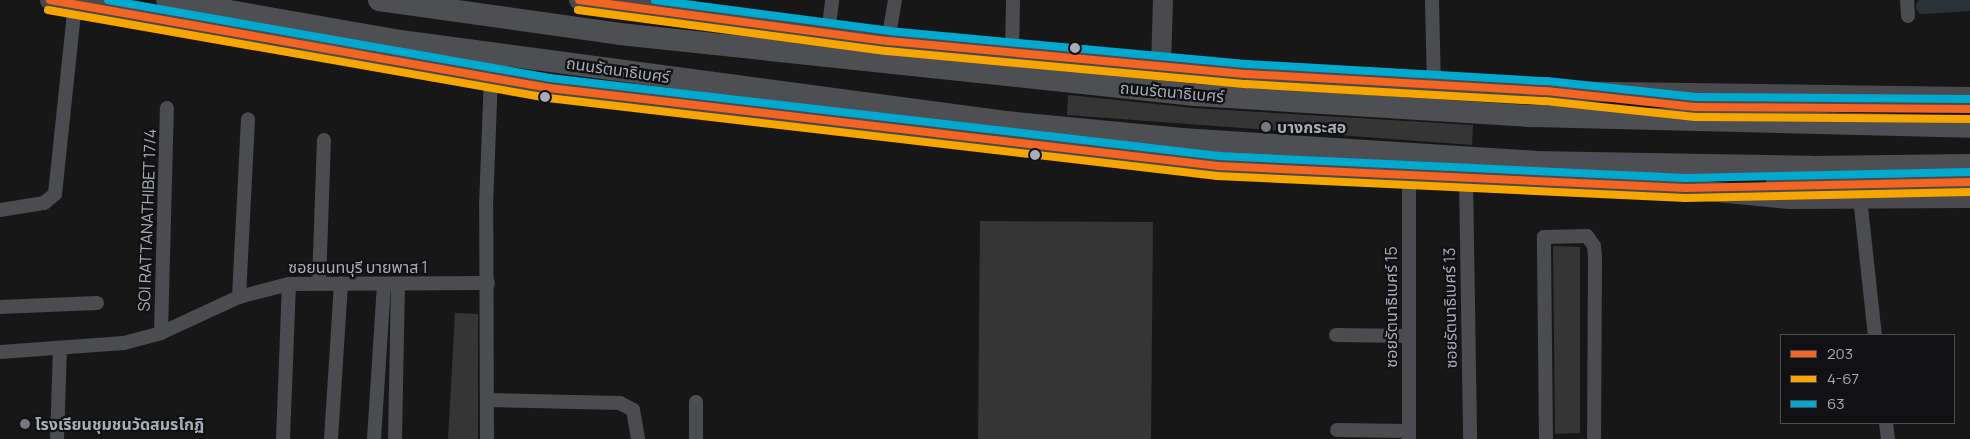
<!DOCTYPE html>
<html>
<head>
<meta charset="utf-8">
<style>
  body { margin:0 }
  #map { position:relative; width:1970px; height:439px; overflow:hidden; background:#171717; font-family:Manrope,"Noto Sans Thai",sans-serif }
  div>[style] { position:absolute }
  .canal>* { height:15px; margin:-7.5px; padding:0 7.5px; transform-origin:7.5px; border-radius:7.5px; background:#2a3239 }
  .building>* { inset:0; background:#353536 }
  .street>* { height:14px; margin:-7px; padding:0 7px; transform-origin:7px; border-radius:7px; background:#4b4c50 }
  .secondary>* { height:20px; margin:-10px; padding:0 10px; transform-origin:10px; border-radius:10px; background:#4a4a4e }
  .primary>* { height:22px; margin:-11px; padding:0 11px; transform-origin:11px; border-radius:11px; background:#4d4f52 }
  .bus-1>* { height:8px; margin:-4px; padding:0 4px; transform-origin:4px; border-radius:4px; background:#f26522 }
  .bus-2>* { height:8px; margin:-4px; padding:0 4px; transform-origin:4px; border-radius:4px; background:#f7a600 }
  .bus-3>* { height:8px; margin:-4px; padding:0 4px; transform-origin:4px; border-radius:4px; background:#00a9ce }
  .dots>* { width:14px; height:14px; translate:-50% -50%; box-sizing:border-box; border:2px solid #111113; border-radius:50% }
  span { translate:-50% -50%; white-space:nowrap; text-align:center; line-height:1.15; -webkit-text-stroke:4.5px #111113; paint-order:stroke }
  .street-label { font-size:16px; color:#a8adb8 }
  .poi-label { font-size:16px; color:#a8adb8; font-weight:700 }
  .left { translate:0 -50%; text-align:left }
  .legend { position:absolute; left:1780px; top:334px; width:175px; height:90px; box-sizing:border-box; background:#111113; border:1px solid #4d4f55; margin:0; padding:6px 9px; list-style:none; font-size:15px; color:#a8adb8 }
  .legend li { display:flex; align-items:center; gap:10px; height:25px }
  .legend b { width:25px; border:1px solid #4d4f55 }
</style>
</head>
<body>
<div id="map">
  <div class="canal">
    <i style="left:1923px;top:6px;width:47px;rotate:-3.7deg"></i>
  </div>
  <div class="building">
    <i style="clip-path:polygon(1068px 95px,1194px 108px,1473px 125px,1472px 145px,1067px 115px)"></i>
    <i style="clip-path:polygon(980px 221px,1153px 222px,1151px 439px,978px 439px)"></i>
    <i style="clip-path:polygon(1553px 246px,1580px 247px,1580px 433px,1555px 434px)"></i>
    <i style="clip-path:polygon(455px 313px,478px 314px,478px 439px,448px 439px)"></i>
  </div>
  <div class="street">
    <i style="left:1432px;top:0;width:86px;rotate:88.7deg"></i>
    <i style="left:1907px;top:0;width:16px;rotate:86deg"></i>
    <i style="left:828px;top:34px;width:34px;rotate:-83deg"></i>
    <i style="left:888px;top:41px;width:42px;rotate:-80.3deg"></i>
    <i style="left:1012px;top:54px;width:54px;rotate:-88.9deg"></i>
    <i style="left:1466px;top:177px;width:262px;rotate:89.1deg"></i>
    <i style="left:1860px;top:198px;width:138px;rotate:83.8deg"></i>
    <i style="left:0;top:210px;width:45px;rotate:-9deg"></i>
    <i style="left:44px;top:203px;width:14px;rotate:-39deg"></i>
    <i style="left:55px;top:194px;width:190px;rotate:-84deg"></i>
    <i style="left:319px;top:283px;width:143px;rotate:-88deg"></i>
    <i style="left:239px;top:297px;width:178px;rotate:-87.1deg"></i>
    <i style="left:0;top:307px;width:97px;rotate:-2.4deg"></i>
    <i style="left:161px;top:333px;width:225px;rotate:-88.5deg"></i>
    <i style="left:1336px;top:335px;width:73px;rotate:0.8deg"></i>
    <i style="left:0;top:352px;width:124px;rotate:-4.2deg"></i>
    <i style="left:124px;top:343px;width:38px;rotate:-15deg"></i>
    <i style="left:161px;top:333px;width:86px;rotate:-24.8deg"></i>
    <i style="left:239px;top:297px;width:52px;rotate:-14.6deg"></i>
    <i style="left:289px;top:284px;width:199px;rotate:-0.3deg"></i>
    <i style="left:488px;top:400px;width:132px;rotate:1.3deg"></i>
    <i style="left:620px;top:403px;width:15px;rotate:28deg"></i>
    <i style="left:633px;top:410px;width:29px;rotate:80deg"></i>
    <i style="left:1886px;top:423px;width:16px;rotate:83deg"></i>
    <i style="left:1337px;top:430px;width:72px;rotate:0.8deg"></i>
    <i style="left:57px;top:439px;width:89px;rotate:-88.1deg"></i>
    <i style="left:283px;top:439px;width:155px;rotate:-87.8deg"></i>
    <i style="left:331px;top:439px;width:156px;rotate:-86.3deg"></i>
    <i style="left:374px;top:439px;width:154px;rotate:-86.3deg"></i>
    <i style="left:395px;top:439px;width:154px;rotate:-88.9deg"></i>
    <i style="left:487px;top:439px;width:233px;rotate:-90.2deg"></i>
    <i style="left:486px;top:206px;width:128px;rotate:-87.8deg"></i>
    <i style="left:696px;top:439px;width:37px;rotate:-90deg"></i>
    <i style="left:1409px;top:439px;width:264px;rotate:-90deg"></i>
    <i style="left:1546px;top:439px;width:202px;rotate:-90.6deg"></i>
    <i style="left:1544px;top:237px;width:43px;rotate:-1.3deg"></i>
    <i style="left:1587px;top:236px;width:12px;rotate:55deg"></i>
    <i style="left:1594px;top:246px;width:12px;rotate:85deg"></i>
    <i style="left:1595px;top:258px;width:181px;rotate:90.3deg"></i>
  </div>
  <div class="secondary">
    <i style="left:50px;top:0;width:261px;rotate:10.4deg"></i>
    <i style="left:579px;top:0;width:312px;rotate:7.6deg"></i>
    <i style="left:888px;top:41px;width:444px;rotate:5deg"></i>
    <i style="left:1330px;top:80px;width:216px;rotate:2.9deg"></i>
    <i style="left:1546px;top:91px;width:424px;rotate:0.8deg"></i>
    <i style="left:338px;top:53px;width:214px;rotate:9.4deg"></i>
    <i style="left:549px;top:88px;width:674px;rotate:6.65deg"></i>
    <i style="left:1218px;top:166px;width:460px;rotate:2.7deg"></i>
    <i style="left:1677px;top:188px;width:113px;rotate:5.6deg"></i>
    <i style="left:1789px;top:199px;width:181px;rotate:-0.3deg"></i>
    <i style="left:1161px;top:67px;width:67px;rotate:-88.3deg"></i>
    <i style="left:1775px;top:186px;width:195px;rotate:-1.2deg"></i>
  </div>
  <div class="primary">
    <i style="left:167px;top:0;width:237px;rotate:10deg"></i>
    <i style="left:400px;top:41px;width:611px;rotate:7.61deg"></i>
    <i style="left:1006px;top:122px;width:177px;rotate:5.5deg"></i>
    <i style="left:1182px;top:139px;width:353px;rotate:3.7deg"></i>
    <i style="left:1534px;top:162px;width:276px;rotate:1deg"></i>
    <i style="left:1810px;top:167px;width:160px;rotate:-0.7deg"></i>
    <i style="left:379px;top:0;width:243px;rotate:8deg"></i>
    <i style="left:620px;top:34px;width:578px;rotate:6.06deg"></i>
    <i style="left:1195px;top:95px;width:339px;rotate:3.6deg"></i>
    <i style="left:1533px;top:116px;width:437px;rotate:1.4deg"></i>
    <i style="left:281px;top:31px;width:76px;rotate:19.1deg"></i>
  </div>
  <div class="bus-1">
    <i style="left:50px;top:0;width:507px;rotate:10deg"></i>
    <i style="left:549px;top:88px;width:674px;rotate:6.65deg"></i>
    <i style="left:1218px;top:166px;width:468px;rotate:2.7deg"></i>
    <i style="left:1685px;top:188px;width:285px;rotate:-1.2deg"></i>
    <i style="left:579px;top:0;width:312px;rotate:7.6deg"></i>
    <i style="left:888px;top:41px;width:361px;rotate:5.3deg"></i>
    <i style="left:1247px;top:74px;width:299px;rotate:3.3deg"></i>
    <i style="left:1546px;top:91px;width:150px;rotate:6.1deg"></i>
    <i style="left:1695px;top:107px;width:275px;rotate:0.4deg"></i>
  </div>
  <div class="bus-2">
    <i style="left:48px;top:10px;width:508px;rotate:9.98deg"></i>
    <i style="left:548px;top:98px;width:674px;rotate:6.65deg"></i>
    <i style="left:1217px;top:176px;width:469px;rotate:2.7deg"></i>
    <i style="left:1685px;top:198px;width:285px;rotate:-1.2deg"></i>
    <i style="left:578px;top:10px;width:312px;rotate:7.6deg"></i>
    <i style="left:887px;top:51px;width:361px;rotate:5.3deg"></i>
    <i style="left:1246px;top:84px;width:299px;rotate:3.3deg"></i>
    <i style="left:1545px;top:101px;width:151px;rotate:6.1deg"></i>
    <i style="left:1695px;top:117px;width:275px;rotate:0.4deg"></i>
  </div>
  <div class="bus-3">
    <i style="left:108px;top:0;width:449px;rotate:10deg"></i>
    <i style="left:550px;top:78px;width:674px;rotate:6.65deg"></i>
    <i style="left:1219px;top:156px;width:467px;rotate:2.7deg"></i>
    <i style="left:1685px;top:178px;width:285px;rotate:-1.2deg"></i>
    <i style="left:655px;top:0;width:236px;rotate:7.5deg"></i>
    <i style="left:889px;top:31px;width:361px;rotate:5.3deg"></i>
    <i style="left:1248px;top:64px;width:299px;rotate:3.3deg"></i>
    <i style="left:1547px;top:81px;width:150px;rotate:6.1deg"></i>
    <i style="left:1696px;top:97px;width:274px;rotate:0.4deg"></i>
  </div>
  <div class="dots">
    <i style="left:1075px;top:48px;background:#a8adb8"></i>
    <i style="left:545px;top:97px;background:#a8adb8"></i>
    <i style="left:1266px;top:127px;background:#757880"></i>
    <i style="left:1035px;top:155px;background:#a8adb8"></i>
    <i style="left:25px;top:424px;background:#757880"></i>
  </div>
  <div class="street-label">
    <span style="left:618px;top:70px;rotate:8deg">ถนนรัตนาธิเบศร์</span>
    <span style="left:1172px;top:92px;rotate:5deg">ถนนรัตนาธิเบศร์</span>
    <span style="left:147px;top:220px;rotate:-88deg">SOI RATTANATHIBET 17/4</span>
    <span style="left:358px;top:267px">ซอยนนทบุรี บายพาส 1</span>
    <span style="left:1391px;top:307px;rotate:-90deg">ซอยรัตนาธิเบศร์ 15</span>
    <span style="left:1450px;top:308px;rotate:-91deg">ซอยรัตนาธิเบศร์ 13</span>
  </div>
  <div class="poi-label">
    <span class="left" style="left:1277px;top:127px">บางกระสอ</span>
    <span class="left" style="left:35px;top:424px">โรงเรียนชุมชนวัดสมรโกฏิ</span>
  </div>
  <ul class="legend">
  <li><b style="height:6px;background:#f26522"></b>203</li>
  <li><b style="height:6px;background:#f7a600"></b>4-67</li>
  <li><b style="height:6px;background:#00a9ce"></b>63</li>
  </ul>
</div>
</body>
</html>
